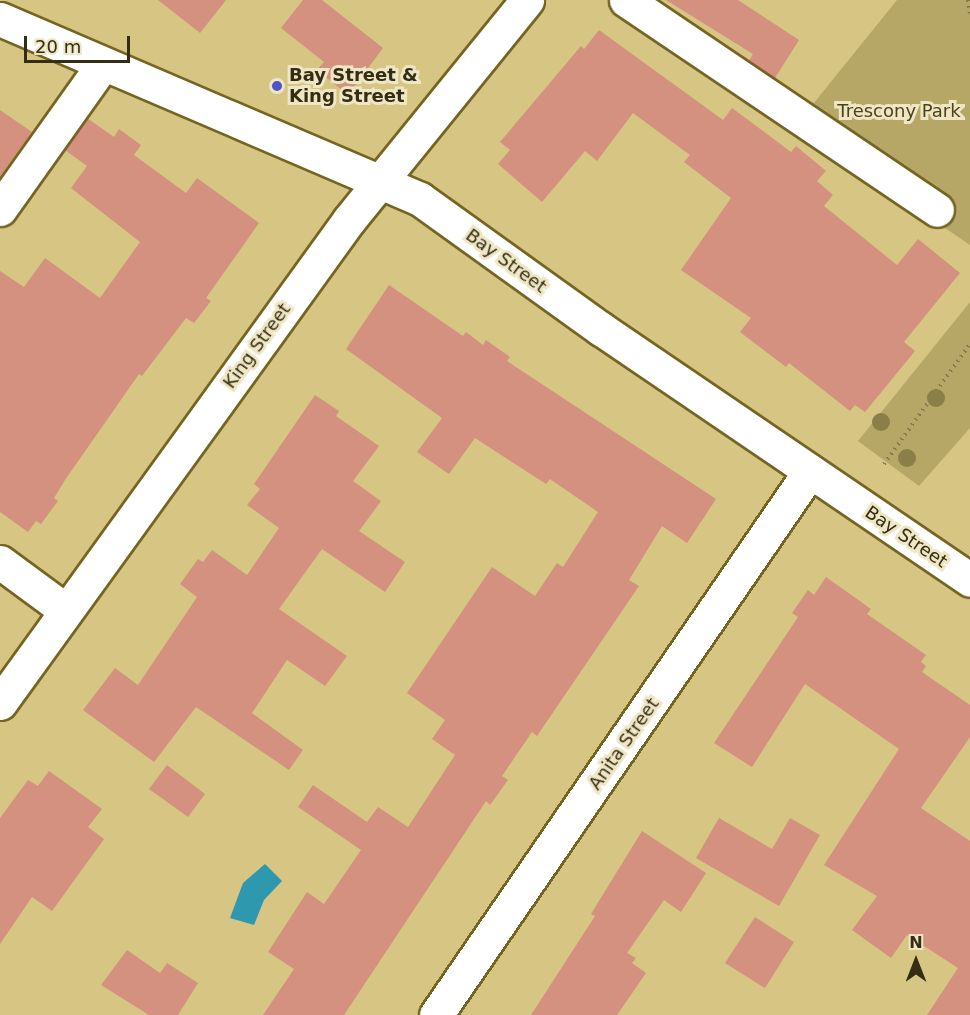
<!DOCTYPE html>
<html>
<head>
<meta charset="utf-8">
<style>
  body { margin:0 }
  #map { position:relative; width:970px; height:1015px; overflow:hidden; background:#d6c583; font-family:"DejaVu Sans",sans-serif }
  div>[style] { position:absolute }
  .green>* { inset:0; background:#b7a766 }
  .water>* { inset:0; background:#2e98af }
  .building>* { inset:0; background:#d4917f }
  .path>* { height:4px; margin-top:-2px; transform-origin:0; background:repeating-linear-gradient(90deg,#85794b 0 1.5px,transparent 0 6px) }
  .roads { filter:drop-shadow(2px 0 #756523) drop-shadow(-2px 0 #756523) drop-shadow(0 2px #756523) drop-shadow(0 -2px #756523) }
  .minor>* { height:33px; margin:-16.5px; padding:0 16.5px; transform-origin:16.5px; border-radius:16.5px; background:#fff }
  .major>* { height:33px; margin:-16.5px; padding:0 16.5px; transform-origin:16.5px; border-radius:16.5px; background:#fff }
  .trees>* { width:18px; height:18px; margin:-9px; border-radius:50%; background:#8b7e49 }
  .dots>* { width:16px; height:16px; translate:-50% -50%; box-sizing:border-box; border:3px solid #eee6c5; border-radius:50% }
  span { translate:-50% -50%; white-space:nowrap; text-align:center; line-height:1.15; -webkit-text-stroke:6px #eee6c5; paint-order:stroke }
  .poi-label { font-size:18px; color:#342d12; font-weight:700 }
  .left { translate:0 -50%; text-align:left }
  .park-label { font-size:18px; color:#4d4319 }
  .street-label { font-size:18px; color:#342d12 }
  .north { position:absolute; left:886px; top:931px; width:60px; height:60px; -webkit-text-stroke:4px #eee6c5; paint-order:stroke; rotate:0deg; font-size:16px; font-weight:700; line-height:24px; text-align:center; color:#342d12 }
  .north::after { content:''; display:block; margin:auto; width:21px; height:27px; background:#342d12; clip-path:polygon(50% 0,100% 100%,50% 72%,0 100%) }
  .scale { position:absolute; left:24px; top:36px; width:106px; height:27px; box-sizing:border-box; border:3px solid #342d12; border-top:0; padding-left:8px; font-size:18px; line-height:21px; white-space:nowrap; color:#342d12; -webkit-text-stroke:4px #eee6c5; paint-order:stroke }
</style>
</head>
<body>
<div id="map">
  <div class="green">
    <i style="clip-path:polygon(897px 0,970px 0,970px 245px,870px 177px,805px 114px)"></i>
    <i style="clip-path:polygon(970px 302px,970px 428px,919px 486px,858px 441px)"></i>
  </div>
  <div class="water">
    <i style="clip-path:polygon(265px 864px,282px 881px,264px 900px,254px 925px,230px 918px,243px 883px)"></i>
  </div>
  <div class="building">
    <i style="clip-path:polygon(158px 0,226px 0,200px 33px)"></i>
    <i style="clip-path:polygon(303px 0,322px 0,383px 48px,348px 95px,317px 70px,324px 62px,281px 28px)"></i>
    <i style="clip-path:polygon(666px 0,738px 0,799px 40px,775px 78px,749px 61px,753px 54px)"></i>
    <i style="clip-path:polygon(599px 30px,723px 120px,732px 108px,791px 152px,796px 146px,826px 171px,817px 181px,833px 195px,824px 206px,897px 265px,918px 239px,960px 273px,904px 342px,915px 351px,865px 412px,855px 405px,850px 411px,789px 363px,786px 367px,740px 332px,751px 318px,681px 270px,731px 198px,684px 162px,690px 155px,633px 113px,597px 161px,585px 151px,542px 202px,498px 164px,510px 150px,500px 142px,581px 46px,584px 49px)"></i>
    <i style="clip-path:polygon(0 110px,32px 132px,0 177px)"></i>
    <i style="clip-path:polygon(87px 118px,114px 137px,119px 129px,141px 145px,134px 155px,186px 193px,197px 178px,259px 223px,206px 298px,211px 301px,194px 323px,186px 318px,142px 376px,139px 374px,65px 480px,54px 498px,58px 501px,41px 524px,36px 521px,28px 532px,0 512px,0 271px,24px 287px,45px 258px,100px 298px,140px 242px,71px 188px,87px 166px,65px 150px)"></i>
    <i style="clip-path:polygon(389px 285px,463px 336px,466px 332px,483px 345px,486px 340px,510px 357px,507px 361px,716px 499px,687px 543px,662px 526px,629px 580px,639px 586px,537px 736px,532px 732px,502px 776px,508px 780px,490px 805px,486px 801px,344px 1015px,263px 1015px,294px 969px,268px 952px,307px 892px,324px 904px,361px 850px,298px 807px,313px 785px,367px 822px,378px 807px,408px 827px,455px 755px,432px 739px,445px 720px,407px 693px,492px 567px,535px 596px,557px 563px,563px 567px,598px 512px,550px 479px,546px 484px,475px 438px,449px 474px,417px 452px,442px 418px,346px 349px)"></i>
    <i style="clip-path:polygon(315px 395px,339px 411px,336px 416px,379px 446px,353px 481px,381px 501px,359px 531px,405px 562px,385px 592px,322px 549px,279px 609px,347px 656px,325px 686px,287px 660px,252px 713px,303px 750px,289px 770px,196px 707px,154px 762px,83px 710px,115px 668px,138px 685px,197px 597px,180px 584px,198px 559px,203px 562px,212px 550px,247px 575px,279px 528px,247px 505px,260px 489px,254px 484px)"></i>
    <i style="clip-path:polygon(826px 577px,871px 609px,867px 614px,926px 655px,921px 662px,926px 666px,922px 672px,970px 705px,970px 737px,921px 808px,970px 841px,970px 1015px,927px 1015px,958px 968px,907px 935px,891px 958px,852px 930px,877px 896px,824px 865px,899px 749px,805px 684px,752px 767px,714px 743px,798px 617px,792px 613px,808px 590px,814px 595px)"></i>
    <i style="clip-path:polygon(167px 765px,205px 794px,188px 817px,149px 789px)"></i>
    <i style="clip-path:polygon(49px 771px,102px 809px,88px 827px,104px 839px,52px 911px,32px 897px,0 944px,0 818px,28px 780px,38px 786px)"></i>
    <i style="clip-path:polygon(719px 818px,772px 849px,790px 818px,820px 835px,779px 906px,696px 858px)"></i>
    <i style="clip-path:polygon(642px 831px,706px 873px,681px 912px,664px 900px,627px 953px,636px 958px,632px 963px,646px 973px,617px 1015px,531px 1015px,595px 916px,591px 914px)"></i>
    <i style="clip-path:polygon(755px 917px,794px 942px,765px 988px,725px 963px)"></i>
    <i style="clip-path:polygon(127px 950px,160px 973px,167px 963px,198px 983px,178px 1015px,149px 1015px,101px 985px)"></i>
  </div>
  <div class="path">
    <i style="left:968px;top:0;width:15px;rotate:82deg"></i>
    <i style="left:884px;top:464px;width:148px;rotate:-54.4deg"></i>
  </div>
  <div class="roads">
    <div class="minor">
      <i style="left:626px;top:0;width:375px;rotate:34deg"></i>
      <i style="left:0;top:209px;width:178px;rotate:-54.6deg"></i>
      <i style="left:0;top:562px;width:81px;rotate:36.4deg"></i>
      <i style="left:0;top:703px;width:596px;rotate:-54.15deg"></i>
      <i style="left:349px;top:220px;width:283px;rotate:-51deg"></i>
      <i style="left:436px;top:1015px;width:660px;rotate:-55.49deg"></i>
    </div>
    <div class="major">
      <i style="left:0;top:19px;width:457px;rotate:23.2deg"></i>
      <i style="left:420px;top:199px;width:223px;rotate:35.7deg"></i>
      <i style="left:601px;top:329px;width:446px;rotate:34.2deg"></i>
    </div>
  </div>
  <div class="trees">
    <i style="left:936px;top:398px"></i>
    <i style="left:881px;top:422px"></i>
    <i style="left:907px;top:458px"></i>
  </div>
  <div class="dots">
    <i style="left:277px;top:86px;background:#4d53c9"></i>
  </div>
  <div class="poi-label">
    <span class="left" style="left:289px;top:86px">Bay Street &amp;<br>King Street</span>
  </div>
  <div class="park-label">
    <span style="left:899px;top:111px">Trescony Park</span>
  </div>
  <div class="street-label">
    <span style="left:506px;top:261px;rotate:36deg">Bay Street</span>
    <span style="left:257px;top:346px;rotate:-54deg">King Street</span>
    <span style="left:906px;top:537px;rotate:34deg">Bay Street</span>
    <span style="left:624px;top:744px;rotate:-55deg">Anita Street</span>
  </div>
  <div class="north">N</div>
  <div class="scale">20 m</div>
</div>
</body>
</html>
